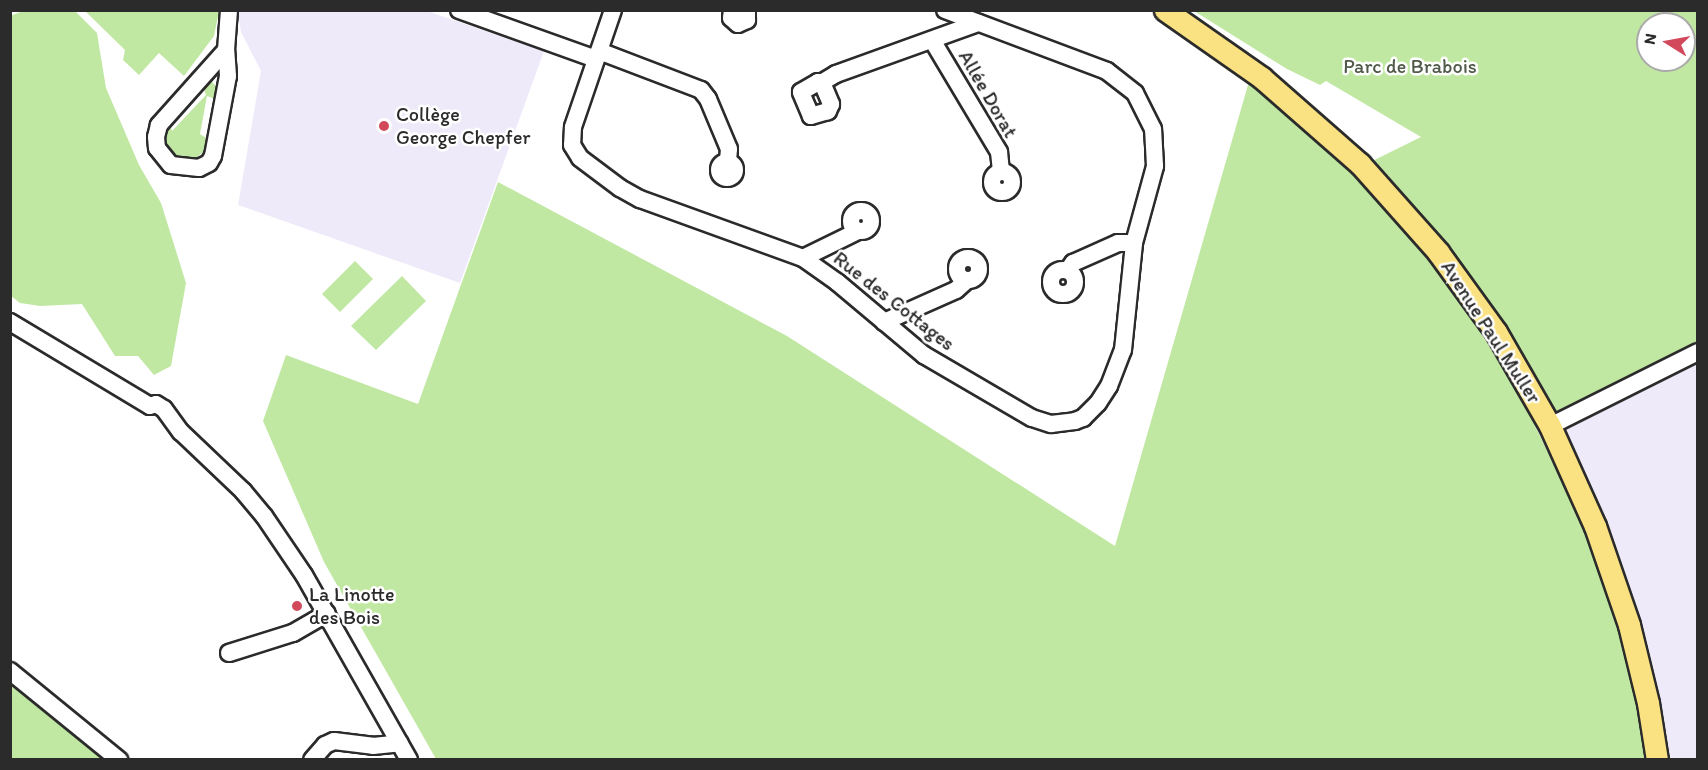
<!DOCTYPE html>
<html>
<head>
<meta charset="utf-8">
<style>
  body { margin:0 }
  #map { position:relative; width:1708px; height:770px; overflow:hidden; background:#fff; font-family:Itim,sans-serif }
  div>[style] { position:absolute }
  .built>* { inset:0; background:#eeeaf9 }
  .green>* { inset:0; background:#c1e8a3 }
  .roads { filter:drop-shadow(2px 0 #2b2b2b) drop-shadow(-2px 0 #2b2b2b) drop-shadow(0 2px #2b2b2b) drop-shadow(0 -2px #2b2b2b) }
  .minor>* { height:16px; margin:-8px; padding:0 8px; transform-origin:8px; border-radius:8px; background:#fff }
  .minor>.ring { margin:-8px; padding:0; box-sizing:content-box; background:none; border:16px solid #fff; border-radius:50% }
  .major>* { height:21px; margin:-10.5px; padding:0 10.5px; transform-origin:10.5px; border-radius:10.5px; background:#fae181 }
  .dots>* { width:16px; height:16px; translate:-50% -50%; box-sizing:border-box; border:3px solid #fff; border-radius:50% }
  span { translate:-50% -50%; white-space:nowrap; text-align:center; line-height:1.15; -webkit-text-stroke:5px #fff; paint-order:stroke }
  .park-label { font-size:20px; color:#505a49 }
  .street-label { font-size:20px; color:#2b2b2b }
  .poi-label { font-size:20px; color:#2b2b2b }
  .left { translate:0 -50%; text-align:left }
  .frame { position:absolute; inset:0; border:12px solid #2b2b2b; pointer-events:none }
  .north { position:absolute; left:1636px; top:12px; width:60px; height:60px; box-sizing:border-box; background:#fff; border:2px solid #aaa; border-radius:50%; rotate:281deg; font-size:16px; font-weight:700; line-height:24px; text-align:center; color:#2b2b2b }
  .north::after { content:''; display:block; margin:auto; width:21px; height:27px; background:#d1495b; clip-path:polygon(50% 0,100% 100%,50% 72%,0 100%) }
</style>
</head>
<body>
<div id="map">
  <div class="built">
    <i style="clip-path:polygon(238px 11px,427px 11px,544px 51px,460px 283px,238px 205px,261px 71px,241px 32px)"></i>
    <i style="clip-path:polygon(1697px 345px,1697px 759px,1647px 759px,1568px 482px,1554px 465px,1535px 426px)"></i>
  </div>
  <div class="green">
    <i style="clip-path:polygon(23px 11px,75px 11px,97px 33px,106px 88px,139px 165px,161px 203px,186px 283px,171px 366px,154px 375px,138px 356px,115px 356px,82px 304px,40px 306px,20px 303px,11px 296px,10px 16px)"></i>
    <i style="clip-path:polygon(85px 11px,219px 11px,214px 36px,184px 76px,159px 53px,139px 75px,123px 60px,125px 50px)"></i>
    <i style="clip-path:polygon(evenodd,1194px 11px,1697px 11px,1697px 345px,1535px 426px,1554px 465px,1568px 482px,1605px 580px,1622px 634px,1642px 722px,1647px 759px,436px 759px,324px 562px,263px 421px,286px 355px,418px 404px,498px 182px,787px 336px,1115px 546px,1250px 78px,1354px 170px,1421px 137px,1326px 81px,1320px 85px,1287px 69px,1194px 11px,1648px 24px,1684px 24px,1684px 60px,1648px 60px,1648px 24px)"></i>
    <i style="clip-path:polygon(211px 81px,217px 87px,215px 99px,207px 96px,200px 134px,208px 139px,205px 150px,194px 160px,175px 159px,165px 146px,163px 136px,169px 122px,172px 131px,206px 95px,203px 86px)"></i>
    <i style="clip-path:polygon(355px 261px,373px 279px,340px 312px,322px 294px)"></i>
    <i style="clip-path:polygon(402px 276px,426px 301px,376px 350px,351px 326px)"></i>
    <i style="clip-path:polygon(11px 682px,107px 759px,11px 759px)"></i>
  </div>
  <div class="roads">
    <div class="minor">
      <i style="left:459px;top:10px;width:145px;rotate:19.7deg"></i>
      <i style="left:613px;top:10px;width:124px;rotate:108.9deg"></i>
      <i style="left:573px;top:127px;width:18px;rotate:93deg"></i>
      <i style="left:572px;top:145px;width:15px;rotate:58deg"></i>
      <i style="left:580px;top:158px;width:50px;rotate:36.9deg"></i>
      <i style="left:620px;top:188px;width:23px;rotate:29deg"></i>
      <i style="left:640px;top:199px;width:173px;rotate:19.9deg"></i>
      <i style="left:803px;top:258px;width:42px;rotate:35.2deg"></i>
      <i style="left:837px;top:282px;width:114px;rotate:40deg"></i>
      <i style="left:924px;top:355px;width:125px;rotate:30.3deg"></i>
      <i style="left:1032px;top:418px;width:20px;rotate:18deg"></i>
      <i style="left:1051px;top:424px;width:24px;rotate:-7deg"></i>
      <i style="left:1075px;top:421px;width:9px;rotate:-21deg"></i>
      <i style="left:1083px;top:418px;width:21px;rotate:-45deg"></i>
      <i style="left:1098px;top:403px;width:20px;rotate:-57deg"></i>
      <i style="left:1109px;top:386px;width:39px;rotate:-69deg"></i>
      <i style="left:1123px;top:350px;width:108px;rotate:-84.1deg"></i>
      <i style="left:1134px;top:243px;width:80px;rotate:-74.7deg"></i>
      <i style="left:1155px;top:166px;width:37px;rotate:-93deg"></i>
      <i style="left:1153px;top:129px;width:40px;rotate:-116.6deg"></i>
      <i style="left:1135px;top:93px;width:36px;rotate:-142deg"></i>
      <i style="left:1107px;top:71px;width:173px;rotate:-159.4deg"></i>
      <i style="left:732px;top:10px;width:8px;rotate:97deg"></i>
      <i style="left:731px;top:18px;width:9px;rotate:41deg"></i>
      <i style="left:738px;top:24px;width:10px;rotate:-24deg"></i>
      <i style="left:747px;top:20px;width:10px;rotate:-90deg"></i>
      <i style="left:932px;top:40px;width:131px;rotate:59.1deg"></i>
      <i style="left:999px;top:152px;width:20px;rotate:84deg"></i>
      <i style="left:226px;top:50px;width:101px;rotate:131.8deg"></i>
      <i style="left:159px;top:125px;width:12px;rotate:104deg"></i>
      <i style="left:156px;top:137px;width:11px;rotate:85deg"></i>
      <i style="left:157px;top:148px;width:22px;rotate:51deg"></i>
      <i style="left:171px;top:165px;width:28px;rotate:6deg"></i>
      <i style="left:199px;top:168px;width:11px;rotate:-27deg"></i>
      <i style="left:209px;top:163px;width:8px;rotate:-60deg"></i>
      <i style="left:213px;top:156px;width:81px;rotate:-79.4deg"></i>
      <i style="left:228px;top:76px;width:26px;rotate:-94deg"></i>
      <i style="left:226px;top:50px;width:40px;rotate:-85.7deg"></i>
      <i style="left:599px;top:51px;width:109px;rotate:20.9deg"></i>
      <i style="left:701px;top:90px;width:11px;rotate:52deg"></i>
      <i style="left:708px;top:99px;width:54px;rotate:67.2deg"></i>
      <i style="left:729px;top:149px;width:12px;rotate:95deg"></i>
      <i style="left:818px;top:82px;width:6px;rotate:31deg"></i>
      <i style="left:823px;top:85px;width:21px;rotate:67deg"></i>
      <i style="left:831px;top:104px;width:8px;rotate:113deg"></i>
      <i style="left:828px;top:111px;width:18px;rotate:164deg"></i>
      <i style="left:811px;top:116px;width:26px;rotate:-113deg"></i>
      <i style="left:801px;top:92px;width:20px;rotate:-30deg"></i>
      <i style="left:821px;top:83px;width:17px;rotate:-31deg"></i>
      <i style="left:836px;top:74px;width:151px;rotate:-19.8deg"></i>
      <i class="ring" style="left:719px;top:162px;width:0;height:0"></i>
      <i class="ring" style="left:992px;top:172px;width:4px;height:4px"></i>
      <i class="ring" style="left:851px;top:211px;width:4px;height:4px"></i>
      <i class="ring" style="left:957px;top:258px;width:6px;height:6px"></i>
      <i style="left:803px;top:258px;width:61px;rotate:-26.1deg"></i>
      <i class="ring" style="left:1051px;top:270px;width:8px;height:8px"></i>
      <i style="left:1068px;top:270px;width:9px;rotate:-54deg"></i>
      <i style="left:1073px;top:263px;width:49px;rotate:-24deg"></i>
      <i style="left:1118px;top:243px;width:16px"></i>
      <i style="left:10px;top:322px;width:163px;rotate:31deg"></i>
      <i style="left:150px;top:406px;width:6px;rotate:-18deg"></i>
      <i style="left:156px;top:404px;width:9px;rotate:32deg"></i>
      <i style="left:164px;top:409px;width:29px;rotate:54deg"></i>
      <i style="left:181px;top:432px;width:86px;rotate:43.6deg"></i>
      <i style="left:243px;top:491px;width:33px;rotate:50deg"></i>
      <i style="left:264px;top:516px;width:71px;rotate:55.9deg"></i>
      <i style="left:304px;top:575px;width:213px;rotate:60.4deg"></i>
      <i style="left:884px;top:322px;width:79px;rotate:-24deg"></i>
      <i style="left:956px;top:290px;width:15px;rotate:-42deg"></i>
      <i style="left:1550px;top:426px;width:165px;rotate:-26.6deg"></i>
      <i style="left:229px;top:653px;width:67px;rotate:-17.4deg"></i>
      <i style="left:293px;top:633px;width:39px;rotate:-30deg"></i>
      <i style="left:10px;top:671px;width:141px;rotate:39.2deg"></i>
      <i style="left:312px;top:760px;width:20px;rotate:-49deg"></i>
      <i style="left:325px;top:745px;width:10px;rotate:-24deg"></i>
      <i style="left:334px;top:741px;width:39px;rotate:7deg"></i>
      <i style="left:373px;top:746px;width:27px;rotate:-6deg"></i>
    </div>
    <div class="major">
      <i style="left:1165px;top:10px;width:118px;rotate:35deg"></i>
      <i style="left:1262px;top:78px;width:130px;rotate:41.3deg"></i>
      <i style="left:1360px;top:164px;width:118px;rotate:48.4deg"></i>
      <i style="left:1438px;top:252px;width:99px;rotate:54.1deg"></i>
      <i style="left:1496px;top:332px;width:108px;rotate:60.1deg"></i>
      <i style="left:1550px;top:426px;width:110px;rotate:65.8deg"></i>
      <i style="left:1595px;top:526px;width:105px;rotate:71deg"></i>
      <i style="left:1629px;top:625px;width:80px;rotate:76.3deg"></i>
      <i style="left:1648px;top:703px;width:58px;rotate:81deg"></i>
    </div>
  </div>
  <div class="dots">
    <i style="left:384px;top:126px;background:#d1495b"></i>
    <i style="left:297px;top:606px;background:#d1495b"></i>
  </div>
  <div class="park-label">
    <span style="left:1410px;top:66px">Parc de Brabois</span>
  </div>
  <div class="street-label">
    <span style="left:988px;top:94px;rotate:60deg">Allée Dorat</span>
    <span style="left:894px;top:301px;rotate:38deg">Rue des Cottages</span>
    <span style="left:1491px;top:332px;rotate:57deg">Avenue Paul Muller</span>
  </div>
  <div class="poi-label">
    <span class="left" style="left:396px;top:126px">Collège<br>George Chepfer</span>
    <span class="left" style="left:309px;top:606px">La Linotte<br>des Bois</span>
  </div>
  <div class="frame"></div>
  <div class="north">N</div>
</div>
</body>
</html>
